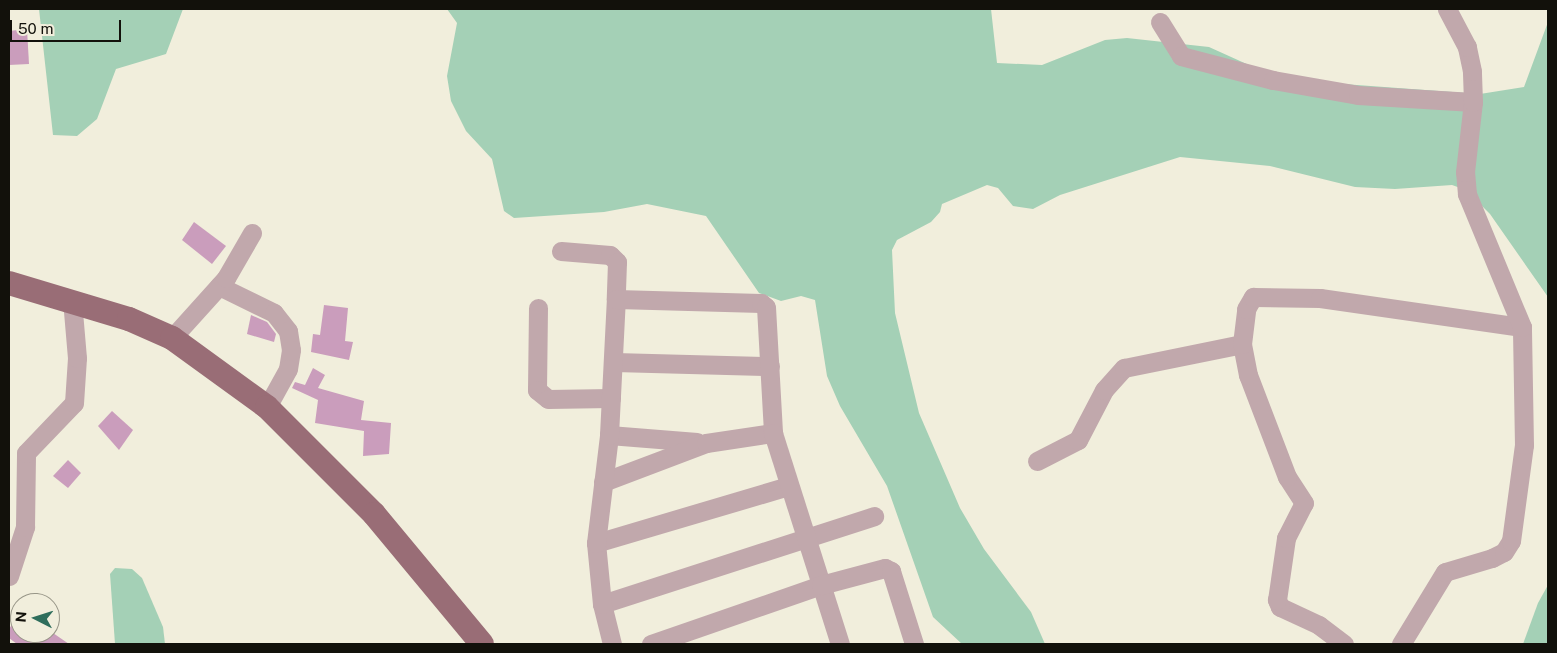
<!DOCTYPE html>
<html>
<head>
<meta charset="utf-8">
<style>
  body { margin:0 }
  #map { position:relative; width:1557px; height:653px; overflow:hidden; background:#f1eedc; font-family:"Public Sans",sans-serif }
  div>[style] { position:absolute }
  .green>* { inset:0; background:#a4d0b6 }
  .building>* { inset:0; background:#ca9dbc }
  .minor>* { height:19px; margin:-9.5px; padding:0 9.5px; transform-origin:9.5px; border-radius:9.5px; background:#c1a8ac }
  .major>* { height:24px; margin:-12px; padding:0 12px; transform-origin:12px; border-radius:12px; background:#996d76 }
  span { translate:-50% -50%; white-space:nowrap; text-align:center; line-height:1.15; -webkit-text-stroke:4px #f1eedc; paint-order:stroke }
  .frame { position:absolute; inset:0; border:10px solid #12110b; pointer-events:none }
  .north { position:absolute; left:10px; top:593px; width:50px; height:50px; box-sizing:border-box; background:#f1eedc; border:1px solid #989688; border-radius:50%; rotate:275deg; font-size:14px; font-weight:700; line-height:20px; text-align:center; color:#12110b }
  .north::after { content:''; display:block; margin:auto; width:18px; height:22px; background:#2f6e5c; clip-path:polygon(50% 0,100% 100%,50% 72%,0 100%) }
  .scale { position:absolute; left:10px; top:20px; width:111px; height:22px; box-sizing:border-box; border:2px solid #12110b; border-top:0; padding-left:6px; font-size:15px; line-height:18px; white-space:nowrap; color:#12110b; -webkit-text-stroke:4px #f1eedc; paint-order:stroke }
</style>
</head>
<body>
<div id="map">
  <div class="green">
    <i style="clip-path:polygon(39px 9px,183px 9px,166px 54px,116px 69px,97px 119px,77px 136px,53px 135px)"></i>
    <i style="clip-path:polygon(447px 9px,991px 9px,997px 63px,1042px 65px,1105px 40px,1127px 38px,1209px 47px,1271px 75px,1316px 82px,1480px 94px,1524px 87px,1548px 22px,1548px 297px,1490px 214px,1466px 190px,1452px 185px,1395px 189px,1355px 187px,1270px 166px,1180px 157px,1060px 195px,1033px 209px,1013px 206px,998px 188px,987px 185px,942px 204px,940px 212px,931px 222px,897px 240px,892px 250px,895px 313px,919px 413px,960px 508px,984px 549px,1031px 612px,1045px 644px,962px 644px,933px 617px,887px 486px,840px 406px,827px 376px,815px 300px,801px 296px,781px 301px,759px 293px,706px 216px,647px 204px,604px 212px,514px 218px,504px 211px,492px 159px,466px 131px,451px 101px,447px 76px,457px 23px)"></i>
    <i style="clip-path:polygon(115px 568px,132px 569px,142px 578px,163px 627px,165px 644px,115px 644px,110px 574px)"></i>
    <i style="clip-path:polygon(1548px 585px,1548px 644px,1523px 644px,1538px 603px)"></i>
  </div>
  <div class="building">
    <i style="clip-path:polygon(27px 29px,29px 64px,9px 65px,9px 31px)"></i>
    <i style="clip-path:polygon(194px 222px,226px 246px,212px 264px,182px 240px)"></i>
    <i style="clip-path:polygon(324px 305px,348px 308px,345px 341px,353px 342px,349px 360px,311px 352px,313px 334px,320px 335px)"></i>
    <i style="clip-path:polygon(251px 315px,267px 322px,276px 334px,274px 342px,247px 334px)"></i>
    <i style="clip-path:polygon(313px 368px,325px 375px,318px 388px,364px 401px,361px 420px,391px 423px,389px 454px,363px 456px,364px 431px,315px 423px,318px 400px,292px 388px,295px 382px,305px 385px)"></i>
    <i style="clip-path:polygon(112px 411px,133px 430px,119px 450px,98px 426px)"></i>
    <i style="clip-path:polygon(68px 460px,81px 473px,68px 488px,53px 476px)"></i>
    <i style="clip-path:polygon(20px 613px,20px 633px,53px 633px,69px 644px,17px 644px,9px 638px,9px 629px)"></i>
  </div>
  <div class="minor">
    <i style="left:1160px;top:22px;width:40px;rotate:58deg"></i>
    <i style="left:1181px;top:56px;width:95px;rotate:14.6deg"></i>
    <i style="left:1273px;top:80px;width:86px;rotate:10deg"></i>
    <i style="left:1358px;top:95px;width:115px;rotate:3.5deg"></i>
    <i style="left:561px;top:251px;width:49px;rotate:4.7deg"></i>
    <i style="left:610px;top:255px;width:10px;rotate:45deg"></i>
    <i style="left:617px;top:262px;width:37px;rotate:92deg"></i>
    <i style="left:219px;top:286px;width:61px;rotate:26.1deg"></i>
    <i style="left:274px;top:313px;width:23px;rotate:52deg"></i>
    <i style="left:288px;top:331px;width:19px;rotate:81deg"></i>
    <i style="left:291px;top:350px;width:19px;rotate:99deg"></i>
    <i style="left:288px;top:369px;width:43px;rotate:118.9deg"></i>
    <i style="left:538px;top:308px;width:82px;rotate:90.7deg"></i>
    <i style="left:537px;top:390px;width:14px;rotate:39deg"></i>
    <i style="left:548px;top:399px;width:63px;rotate:-0.9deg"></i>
    <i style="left:172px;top:338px;width:81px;rotate:-48deg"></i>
    <i style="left:226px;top:278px;width:52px;rotate:-60deg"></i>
    <i style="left:614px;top:362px;width:156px;rotate:1.5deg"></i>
    <i style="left:609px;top:435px;width:88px;rotate:4.5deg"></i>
    <i style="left:1037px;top:461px;width:46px;rotate:-27.1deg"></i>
    <i style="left:1078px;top:440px;width:56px;rotate:-62.5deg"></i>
    <i style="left:1104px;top:390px;width:30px;rotate:-48deg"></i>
    <i style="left:1124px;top:368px;width:120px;rotate:-11.5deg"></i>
    <i style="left:603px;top:482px;width:110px;rotate:-20.7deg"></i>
    <i style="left:706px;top:443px;width:68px;rotate:-8.5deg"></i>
    <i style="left:596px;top:543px;width:201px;rotate:-16.5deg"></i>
    <i style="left:9px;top:576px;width:52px;rotate:-71.9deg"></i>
    <i style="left:25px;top:527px;width:74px;rotate:-89.2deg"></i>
    <i style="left:26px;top:453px;width:69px;rotate:-46.2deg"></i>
    <i style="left:74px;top:403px;width:45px;rotate:-86.2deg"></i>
    <i style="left:77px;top:358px;width:58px;rotate:-94.9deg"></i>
    <i style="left:602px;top:604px;width:286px;rotate:-17.9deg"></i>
    <i style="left:612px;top:644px;width:41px;rotate:-104deg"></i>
    <i style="left:602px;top:604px;width:61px;rotate:-95.6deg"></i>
    <i style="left:596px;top:543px;width:109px;rotate:-83.1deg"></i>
    <i style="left:609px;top:435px;width:136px;rotate:-87.1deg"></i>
    <i style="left:616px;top:299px;width:145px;rotate:1.6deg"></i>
    <i style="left:761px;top:303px;width:6px;rotate:39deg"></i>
    <i style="left:766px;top:307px;width:126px;rotate:86.8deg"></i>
    <i style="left:773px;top:433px;width:221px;rotate:72.4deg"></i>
    <i style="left:651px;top:644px;width:180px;rotate:-19.1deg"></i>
    <i style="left:821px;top:585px;width:66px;rotate:-14.9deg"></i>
    <i style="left:885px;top:568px;width:7px;rotate:27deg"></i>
    <i style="left:891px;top:571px;width:77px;rotate:72.5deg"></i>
    <i style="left:1344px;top:644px;width:31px;rotate:-143deg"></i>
    <i style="left:1319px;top:625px;width:43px;rotate:-155.2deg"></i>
    <i style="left:1280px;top:607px;width:8px;rotate:-113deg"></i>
    <i style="left:1277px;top:600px;width:63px;rotate:-81.7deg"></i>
    <i style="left:1286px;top:538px;width:39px;rotate:-63deg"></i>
    <i style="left:1304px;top:503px;width:31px;rotate:-123deg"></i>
    <i style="left:1287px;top:477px;width:109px;rotate:-110.9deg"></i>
    <i style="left:1248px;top:375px;width:32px;rotate:-101deg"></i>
    <i style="left:1242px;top:344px;width:35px;rotate:-83deg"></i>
    <i style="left:1246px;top:309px;width:14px;rotate:-60deg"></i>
    <i style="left:1253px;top:297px;width:67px;rotate:0.9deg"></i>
    <i style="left:1320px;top:298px;width:204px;rotate:8.2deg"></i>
    <i style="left:1401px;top:644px;width:84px;rotate:-58.6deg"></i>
    <i style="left:1445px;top:572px;width:49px;rotate:-16.6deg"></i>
    <i style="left:1492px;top:558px;width:13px;rotate:-27deg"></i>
    <i style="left:1504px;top:552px;width:13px;rotate:-58deg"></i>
    <i style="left:1511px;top:541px;width:97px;rotate:-82.3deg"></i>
    <i style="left:1524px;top:445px;width:118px;rotate:-91deg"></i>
    <i style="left:1522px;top:327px;width:144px;rotate:-112.5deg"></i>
    <i style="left:1467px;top:194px;width:22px;rotate:-95deg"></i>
    <i style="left:1465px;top:172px;width:70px;rotate:-83.5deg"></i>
    <i style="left:1473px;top:102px;width:31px;rotate:-92deg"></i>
    <i style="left:1472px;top:71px;width:25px;rotate:-102deg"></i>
    <i style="left:1467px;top:47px;width:43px;rotate:-117.8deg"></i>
  </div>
  <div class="major">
    <i style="left:9px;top:283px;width:125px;rotate:16.7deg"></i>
    <i style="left:129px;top:319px;width:47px;rotate:23.8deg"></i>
    <i style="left:172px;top:338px;width:117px;rotate:36deg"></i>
    <i style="left:267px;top:407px;width:151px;rotate:45deg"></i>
    <i style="left:374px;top:514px;width:169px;rotate:50.3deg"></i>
  </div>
  <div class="frame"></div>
  <div class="north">N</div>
  <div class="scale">50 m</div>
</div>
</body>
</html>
